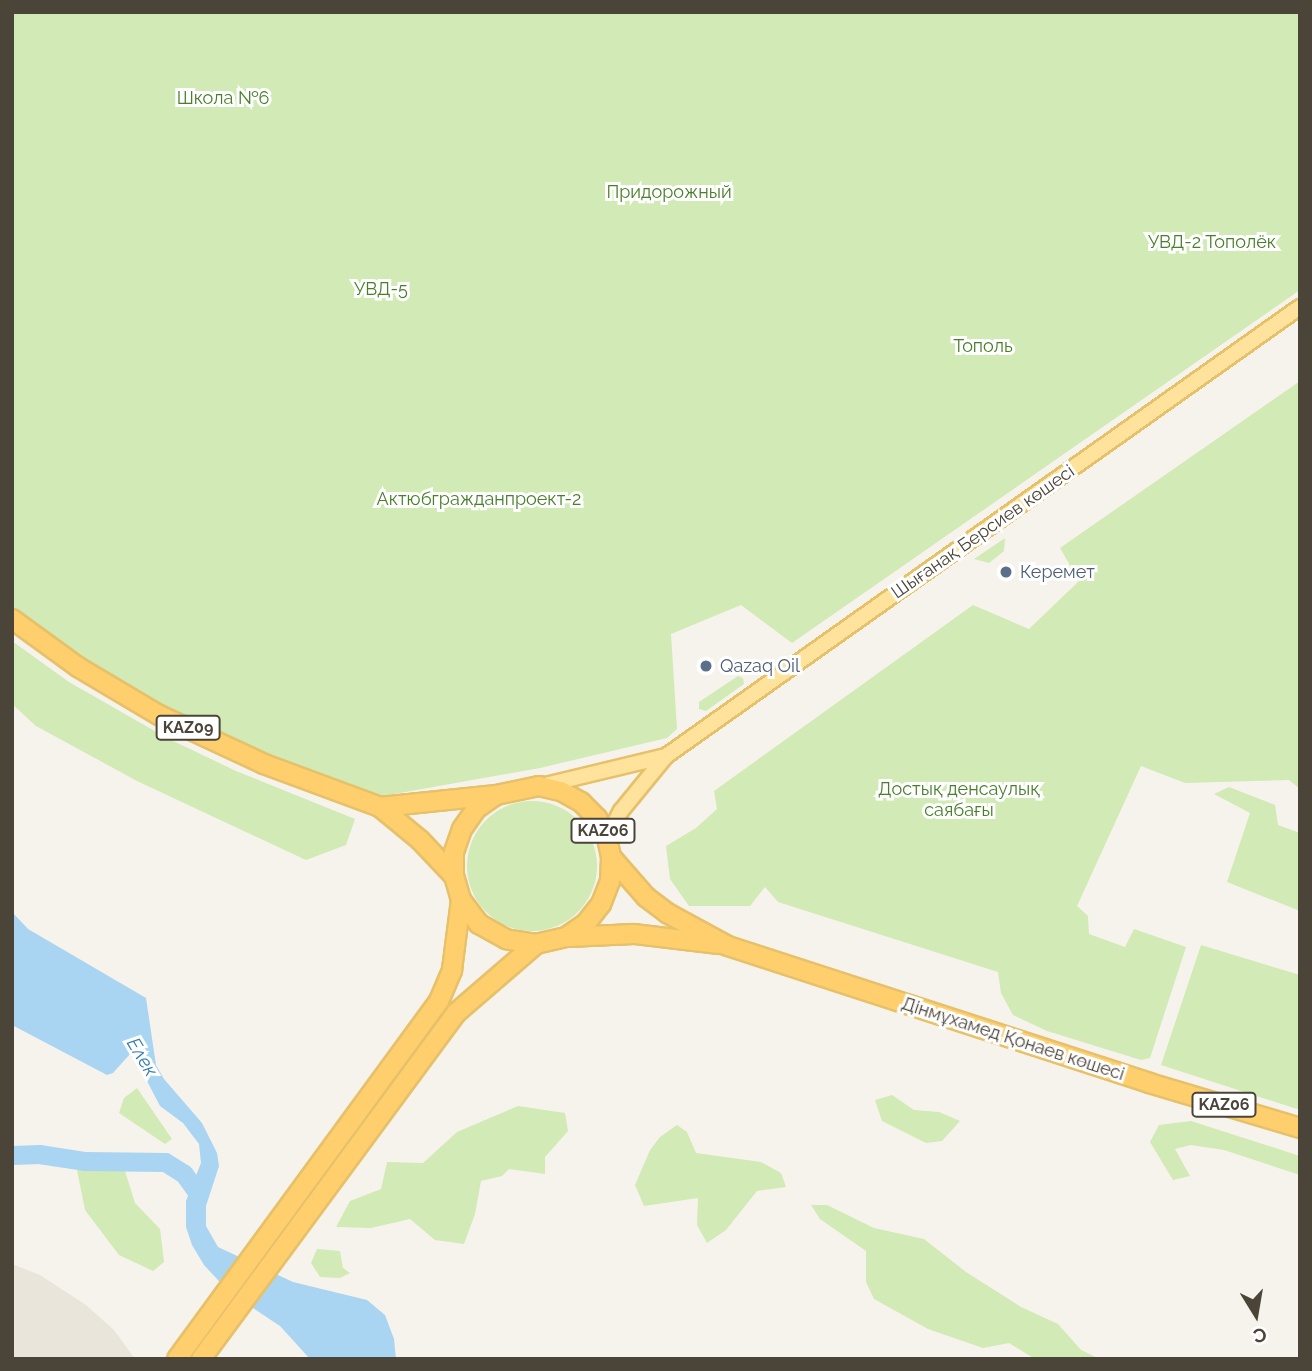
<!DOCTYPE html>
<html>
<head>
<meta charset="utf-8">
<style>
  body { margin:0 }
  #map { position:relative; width:1312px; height:1371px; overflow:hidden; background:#f6f3ec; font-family:Raleway,sans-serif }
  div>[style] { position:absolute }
  .residential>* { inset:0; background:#eae5da }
  .green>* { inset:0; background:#d2eab5 }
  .round { border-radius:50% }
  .water>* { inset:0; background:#a9d4f2 }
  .river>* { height:19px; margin:-9.5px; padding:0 9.5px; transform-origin:9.5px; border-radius:9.5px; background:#a9d4f2 }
  .roads { filter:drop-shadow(2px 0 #e6c16a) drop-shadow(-2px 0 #e6c16a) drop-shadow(0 2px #e6c16a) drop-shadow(0 -2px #e6c16a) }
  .major>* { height:14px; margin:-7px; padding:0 7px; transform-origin:7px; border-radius:7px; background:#ffe39c }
  .highway>* { height:18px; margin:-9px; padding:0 9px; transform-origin:9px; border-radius:9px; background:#ffcf6e }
  .dots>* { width:19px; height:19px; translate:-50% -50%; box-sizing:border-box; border:4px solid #fff; border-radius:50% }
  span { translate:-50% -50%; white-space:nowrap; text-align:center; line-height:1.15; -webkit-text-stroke:6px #fff; paint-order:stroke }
  .shield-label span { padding:2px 5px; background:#fff; border:2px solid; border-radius:5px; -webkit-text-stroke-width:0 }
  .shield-label { font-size:16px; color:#4b4439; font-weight:700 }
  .park-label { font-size:18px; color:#4a7f2a }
  .street-label { font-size:18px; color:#4b4439 }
  .service-label { font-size:18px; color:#4e5e75 }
  .left { translate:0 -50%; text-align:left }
  .water-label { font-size:19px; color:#2e7ab2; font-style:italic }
  .frame { position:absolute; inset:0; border:14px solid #4b4439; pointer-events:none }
  .north { position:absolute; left:1221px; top:1280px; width:70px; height:70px; -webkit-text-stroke:5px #fff; paint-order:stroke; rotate:169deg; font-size:19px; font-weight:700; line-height:28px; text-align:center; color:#4b4439 }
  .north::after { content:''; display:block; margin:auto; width:24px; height:32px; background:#4b4439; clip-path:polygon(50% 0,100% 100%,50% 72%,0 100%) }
</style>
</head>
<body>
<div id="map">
  <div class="residential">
    <i style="clip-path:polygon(12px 1264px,40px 1275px,86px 1305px,114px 1330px,135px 1359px,12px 1359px)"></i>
  </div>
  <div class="green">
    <i style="clip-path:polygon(12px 12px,1300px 12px,1300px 290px,792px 643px,741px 605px,671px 634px,677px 729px,667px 738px,540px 768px,383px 796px,266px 753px,162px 704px,80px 655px,12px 606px)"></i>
    <i style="clip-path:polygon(1300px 381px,1300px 789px,1289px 780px,1185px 783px,1141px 766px,1077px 906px,1088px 916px,1089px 934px,1125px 947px,1134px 929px,1186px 947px,1150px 1058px,1141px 1060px,1047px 1031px,1013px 1015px,1001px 993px,998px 972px,778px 902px,765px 887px,750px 906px,689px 906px,670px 879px,666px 846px,696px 828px,717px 809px,714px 791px,973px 605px,1029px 629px,1079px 581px,1060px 548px)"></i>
    <i style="clip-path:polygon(1005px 538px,1004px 551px,989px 563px,974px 559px)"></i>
    <i style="clip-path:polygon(12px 641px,69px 682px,167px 738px,236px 771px,355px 819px,346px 845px,306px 860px,137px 781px,36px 726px,12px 704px)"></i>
    <i style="clip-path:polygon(738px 676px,743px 678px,744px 684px,706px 711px,699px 709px,699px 702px)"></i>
    <i style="clip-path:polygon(1229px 787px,1275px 805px,1278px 825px,1300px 833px,1300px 911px,1227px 882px,1250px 813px,1214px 794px)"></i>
    <i class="round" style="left:467px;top:801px;width:130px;height:130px"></i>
    <i style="clip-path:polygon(1201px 945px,1300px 975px,1300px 1110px,1161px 1065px)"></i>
    <i style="clip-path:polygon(137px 1088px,172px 1139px,165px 1144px,119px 1113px,124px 1098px)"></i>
    <i style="clip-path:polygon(892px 1095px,914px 1110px,939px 1112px,960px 1121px,942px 1141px,926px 1143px,882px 1121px,875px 1100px)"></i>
    <i style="clip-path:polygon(518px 1106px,565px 1113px,568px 1131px,545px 1157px,545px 1174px,509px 1169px,502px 1176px,481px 1181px,475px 1214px,464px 1244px,435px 1240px,410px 1219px,371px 1228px,336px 1227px,350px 1201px,381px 1189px,387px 1162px,423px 1163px,457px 1132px)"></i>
    <i style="clip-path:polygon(1191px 1121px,1300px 1156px,1300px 1175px,1224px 1150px,1191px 1145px,1175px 1149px,1190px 1176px,1173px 1180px,1150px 1142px,1159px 1125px)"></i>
    <i style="clip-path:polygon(677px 1125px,687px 1132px,696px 1153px,761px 1162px,781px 1173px,786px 1187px,757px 1191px,726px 1230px,707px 1243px,697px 1225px,698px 1198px,644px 1206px,635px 1185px,650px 1150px,660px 1137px)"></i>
    <i style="clip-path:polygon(98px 1166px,125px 1171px,135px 1203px,160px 1229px,164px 1262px,153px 1271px,119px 1255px,85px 1210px,77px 1170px)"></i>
    <i style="clip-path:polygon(811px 1205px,827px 1205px,874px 1228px,924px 1239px,966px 1272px,1021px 1307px,1058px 1324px,1081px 1350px,1100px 1359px,1035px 1359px,1009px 1343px,983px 1348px,928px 1329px,874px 1299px,866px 1282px,866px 1251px,820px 1219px)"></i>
    <i style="clip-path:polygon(317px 1249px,340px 1251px,343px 1268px,350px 1273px,340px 1278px,320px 1277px,311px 1263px)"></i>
  </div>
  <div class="water">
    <i style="clip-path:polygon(12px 912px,28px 929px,146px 998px,156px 1065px,164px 1079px,202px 1123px,217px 1153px,219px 1166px,206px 1206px,206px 1226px,218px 1247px,293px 1282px,367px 1300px,385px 1315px,394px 1339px,396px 1359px,310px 1359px,280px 1326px,229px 1292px,204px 1265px,192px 1245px,186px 1227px,186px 1201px,201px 1163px,199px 1144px,183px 1123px,160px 1106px,133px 1054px,130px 1054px,113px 1073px,107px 1075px,12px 1025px)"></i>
  </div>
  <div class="river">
    <i style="left:12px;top:1155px;width:27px;rotate:-2deg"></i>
    <i style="left:39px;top:1154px;width:47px;rotate:8.7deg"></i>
    <i style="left:85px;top:1161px;width:80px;rotate:0.7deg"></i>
    <i style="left:165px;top:1162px;width:22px;rotate:32deg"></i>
    <i style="left:184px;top:1174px;width:24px;rotate:54deg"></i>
  </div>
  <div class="roads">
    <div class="major">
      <i style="left:541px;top:786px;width:129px;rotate:-13.5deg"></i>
      <i style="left:607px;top:838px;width:30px;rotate:-63deg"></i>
      <i style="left:621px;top:811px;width:71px;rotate:-50.7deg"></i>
      <i style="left:666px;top:756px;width:777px;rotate:-35.31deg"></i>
    </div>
    <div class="highway">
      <i style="left:12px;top:619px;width:82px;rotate:36deg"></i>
      <i style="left:78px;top:667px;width:94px;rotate:30.7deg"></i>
      <i style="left:159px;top:715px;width:116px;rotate:25deg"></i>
      <i style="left:264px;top:764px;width:124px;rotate:20.3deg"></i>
      <i style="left:380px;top:807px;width:52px;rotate:39.5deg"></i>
      <i style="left:420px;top:840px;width:50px;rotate:46.6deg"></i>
      <i style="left:380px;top:807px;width:117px;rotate:-5.9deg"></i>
      <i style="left:611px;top:857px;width:53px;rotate:48.8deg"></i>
      <i style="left:646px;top:897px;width:26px;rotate:37deg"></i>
      <i style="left:667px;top:913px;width:69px;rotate:28.4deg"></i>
      <i style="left:728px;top:946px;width:443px;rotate:18deg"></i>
      <i style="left:1149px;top:1083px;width:158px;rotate:16.6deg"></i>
      <i style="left:568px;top:937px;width:66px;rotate:-2.6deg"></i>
      <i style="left:634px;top:934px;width:85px;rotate:6.8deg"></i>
      <i style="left:177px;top:1359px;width:444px;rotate:-53.8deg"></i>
      <i style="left:439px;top:1001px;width:34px;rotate:-67deg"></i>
      <i style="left:452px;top:970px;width:71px;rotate:-82.7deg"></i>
      <i style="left:461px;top:900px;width:25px;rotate:-106deg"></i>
      <i style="left:454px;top:876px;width:24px;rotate:-90deg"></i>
      <i style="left:454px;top:852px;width:24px;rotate:-71deg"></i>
      <i style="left:462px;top:829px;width:24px;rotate:-55deg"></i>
      <i style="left:476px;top:809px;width:24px;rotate:-35deg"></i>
      <i style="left:496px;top:795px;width:44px;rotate:-11.8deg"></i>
      <i style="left:539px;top:786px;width:23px;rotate:13deg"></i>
      <i style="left:561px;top:791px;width:23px;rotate:29deg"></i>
      <i style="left:581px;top:802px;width:23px;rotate:45deg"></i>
      <i style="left:597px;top:818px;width:22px;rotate:63deg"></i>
      <i style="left:607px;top:838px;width:19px;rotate:78deg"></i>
      <i style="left:611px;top:857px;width:24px;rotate:92deg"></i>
      <i style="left:610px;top:881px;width:25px;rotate:111deg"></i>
      <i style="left:601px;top:904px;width:24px;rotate:128deg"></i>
      <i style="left:586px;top:923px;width:24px;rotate:145deg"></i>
      <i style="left:566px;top:937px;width:31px;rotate:167deg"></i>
      <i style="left:536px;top:944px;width:30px;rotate:-171deg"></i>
      <i style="left:506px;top:939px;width:31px;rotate:-151deg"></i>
      <i style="left:479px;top:924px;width:30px;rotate:-127deg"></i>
      <i style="left:201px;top:1359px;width:430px;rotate:-53.6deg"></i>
      <i style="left:456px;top:1013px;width:106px;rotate:-40.8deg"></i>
    </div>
  </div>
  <div class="dots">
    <i style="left:1006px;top:572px;background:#5c6f8a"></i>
    <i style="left:706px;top:666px;background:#5c6f8a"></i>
  </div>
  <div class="shield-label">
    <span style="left:188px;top:728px">KAZ09</span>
    <span style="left:603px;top:831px">KАZ06</span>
    <span style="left:1224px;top:1105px">KАZ06</span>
  </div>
  <div class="park-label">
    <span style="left:223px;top:98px">Школа №6</span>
    <span style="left:669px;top:192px">Придорожный</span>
    <span style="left:1212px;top:242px">УВД-2 Тополёк</span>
    <span style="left:381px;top:289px">УВД-5</span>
    <span style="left:983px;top:346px">Тополь</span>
    <span style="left:479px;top:499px">Актюбгражданпроект-2</span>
    <span style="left:959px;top:800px">Достық денсаулық<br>саябағы</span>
  </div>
  <div class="street-label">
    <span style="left:983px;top:532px;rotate:-35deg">Шығанақ Берсиев көшесі</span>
    <span style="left:1013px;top:1039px;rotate:18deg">Дінмұхамед Қонаев көшесі</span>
  </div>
  <div class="service-label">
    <span class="left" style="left:1020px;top:572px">Керемет</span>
    <span class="left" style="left:720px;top:666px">Qazaq Oil</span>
  </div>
  <div class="water-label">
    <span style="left:142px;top:1057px;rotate:59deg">Елек</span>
  </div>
  <div class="frame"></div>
  <div class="north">С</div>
</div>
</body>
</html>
